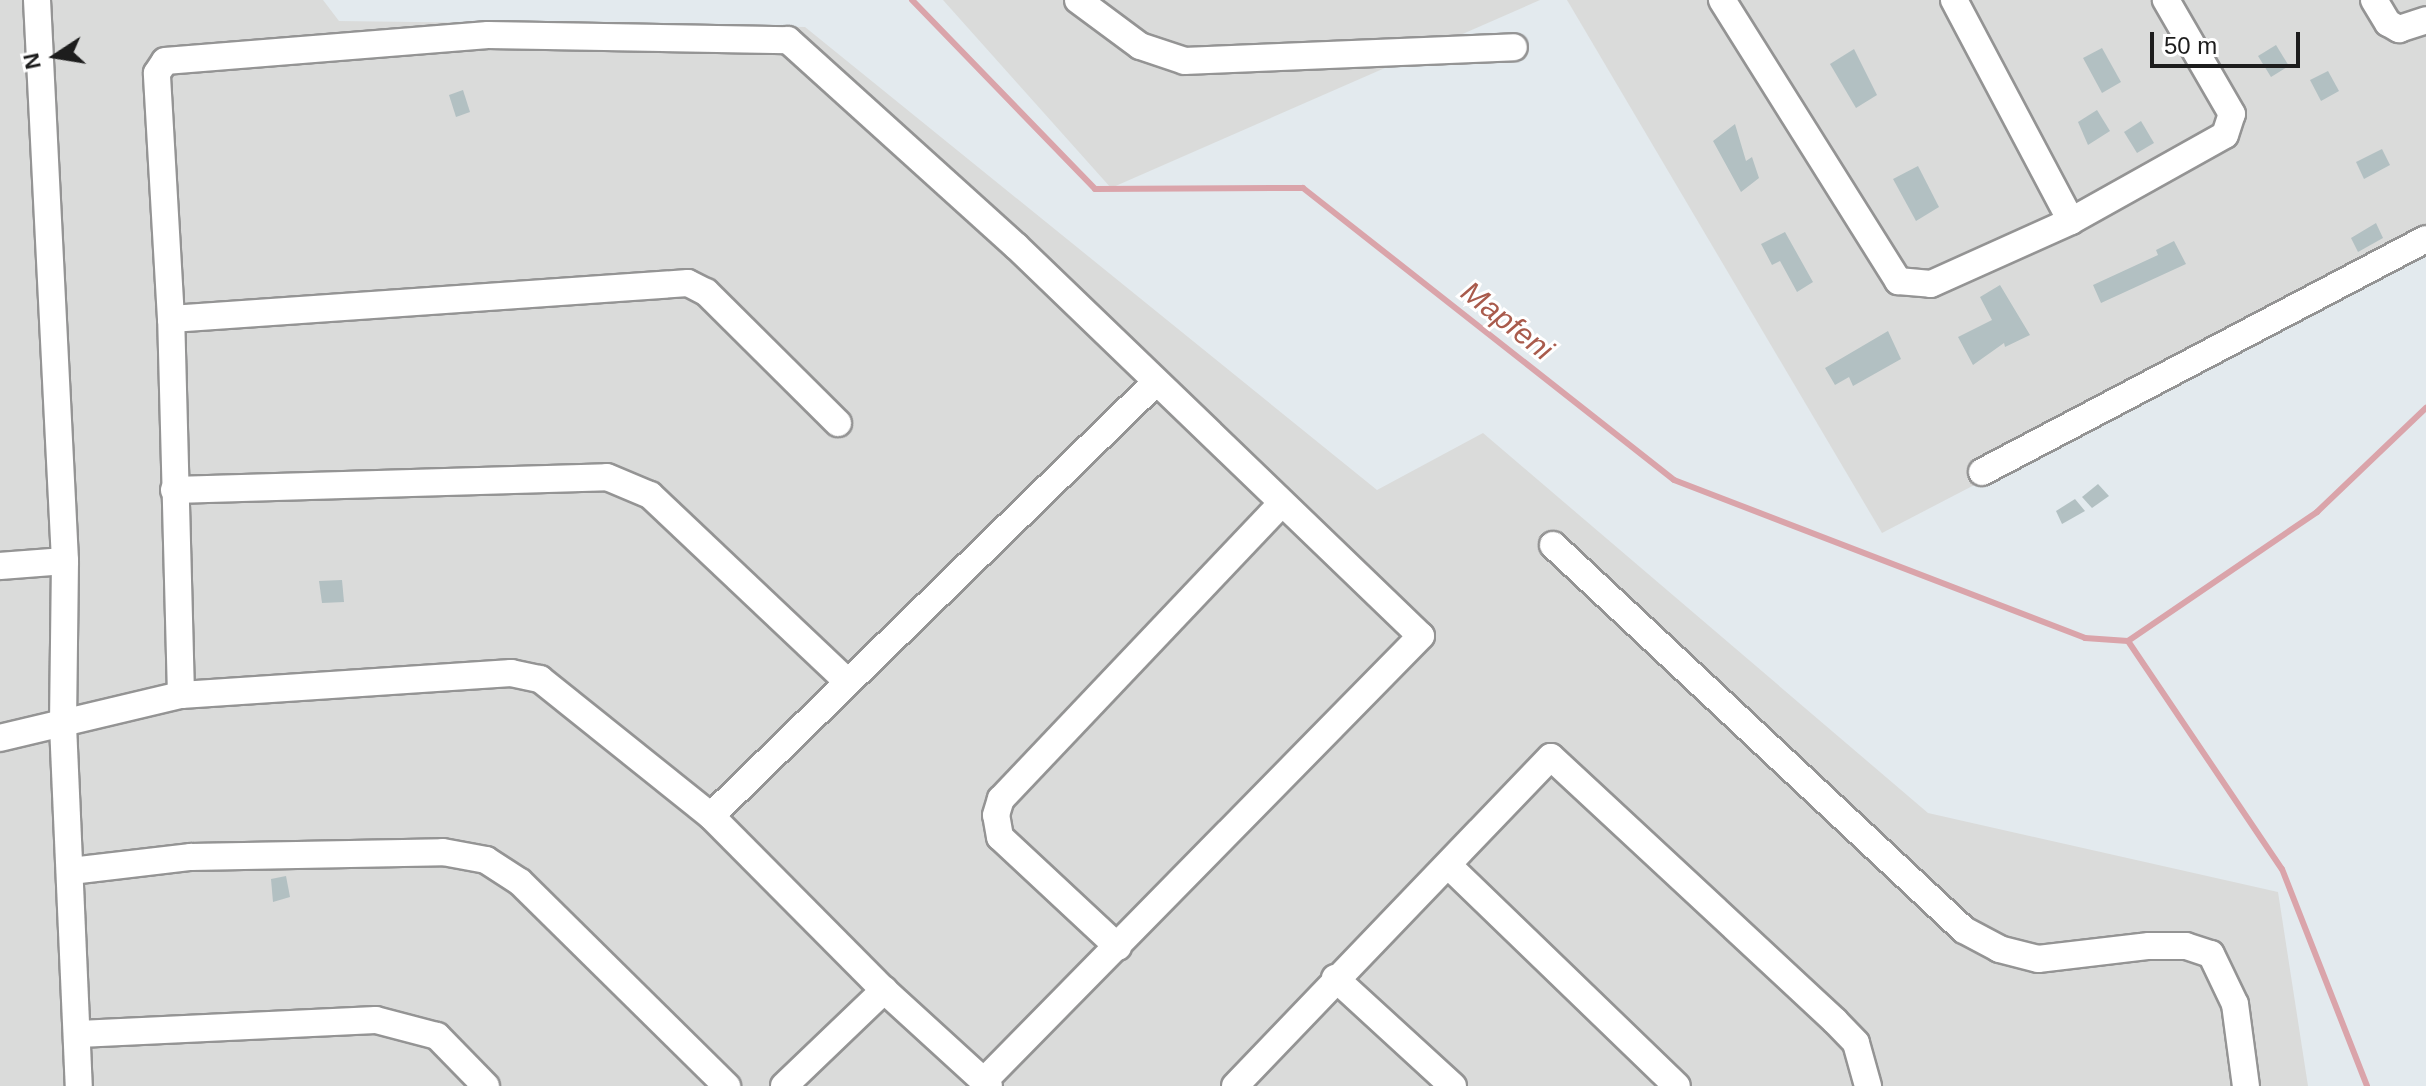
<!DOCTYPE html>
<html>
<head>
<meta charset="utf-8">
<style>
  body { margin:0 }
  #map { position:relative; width:2426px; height:1086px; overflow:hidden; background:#e3eaee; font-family:Helvetica,sans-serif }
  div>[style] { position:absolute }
  .residential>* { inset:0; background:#dadbda }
  .stream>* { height:6px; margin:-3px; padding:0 3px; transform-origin:3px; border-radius:3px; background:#daa4aa }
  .building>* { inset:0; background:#b2c0c2 }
  .roads { filter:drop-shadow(2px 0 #949494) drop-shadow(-2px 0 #949494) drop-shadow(0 2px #949494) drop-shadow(0 -2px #949494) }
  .minor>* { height:26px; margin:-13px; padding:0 13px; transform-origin:13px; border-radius:13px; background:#fff }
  span { translate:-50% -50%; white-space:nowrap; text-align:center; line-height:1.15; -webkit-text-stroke:6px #fff; paint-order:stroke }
  .water-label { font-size:30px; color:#a95b4c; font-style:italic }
  .north { position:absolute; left:16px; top:16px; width:80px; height:80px; -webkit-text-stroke:6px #fff; paint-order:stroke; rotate:258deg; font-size:22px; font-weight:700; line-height:32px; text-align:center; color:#1d1d1d }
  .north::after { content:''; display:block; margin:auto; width:28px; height:36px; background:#1d1d1d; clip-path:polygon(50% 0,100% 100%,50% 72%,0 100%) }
  .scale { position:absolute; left:2150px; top:32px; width:150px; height:36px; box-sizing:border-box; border:4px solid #1d1d1d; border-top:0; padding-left:10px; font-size:24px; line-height:28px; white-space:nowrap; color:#1d1d1d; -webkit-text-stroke:6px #fff; paint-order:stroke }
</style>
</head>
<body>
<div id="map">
  <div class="residential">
    <i style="clip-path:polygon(0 0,323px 0,339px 21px,805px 27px,1377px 490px,1483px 433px,1928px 813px,2278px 892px,2308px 1086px,0 1086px)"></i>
    <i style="clip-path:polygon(943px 0,1540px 0,1111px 188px)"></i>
    <i style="clip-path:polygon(1567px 0,2426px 0,2426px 250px,1882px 533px)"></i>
  </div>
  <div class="stream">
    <i style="left:912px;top:0;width:263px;rotate:45.9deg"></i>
    <i style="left:1095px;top:189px;width:208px;rotate:-0.3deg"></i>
    <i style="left:1303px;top:188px;width:472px;rotate:38.2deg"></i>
    <i style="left:1674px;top:480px;width:440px;rotate:21deg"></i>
    <i style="left:2085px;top:638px;width:43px;rotate:4deg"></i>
    <i style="left:2128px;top:641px;width:275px;rotate:56deg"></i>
    <i style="left:2282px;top:869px;width:233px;rotate:68.6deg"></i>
    <i style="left:2128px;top:641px;width:229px;rotate:-34.3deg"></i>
    <i style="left:2317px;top:512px;width:151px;rotate:-43.7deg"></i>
  </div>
  <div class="building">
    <i style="clip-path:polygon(2276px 45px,2289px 66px,2271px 77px,2258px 56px)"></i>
    <i style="clip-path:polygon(2102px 48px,2121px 82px,2102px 93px,2083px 58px)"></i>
    <i style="clip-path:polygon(1854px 49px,1877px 95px,1856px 108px,1830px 64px)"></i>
    <i style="clip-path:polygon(2328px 71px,2339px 91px,2321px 101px,2310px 80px)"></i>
    <i style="clip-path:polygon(463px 90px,470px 112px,456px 117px,449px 95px)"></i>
    <i style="clip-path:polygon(2097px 110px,2110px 131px,2088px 145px,2078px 122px)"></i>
    <i style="clip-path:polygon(2141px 121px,2154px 143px,2137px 153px,2124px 132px)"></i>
    <i style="clip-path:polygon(1735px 124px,1746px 161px,1752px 157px,1759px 178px,1741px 192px,1713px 141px)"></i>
    <i style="clip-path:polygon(2382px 149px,2390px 165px,2364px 179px,2356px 162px)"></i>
    <i style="clip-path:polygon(1918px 166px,1939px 207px,1916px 221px,1893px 179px)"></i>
    <i style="clip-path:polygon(2376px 223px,2383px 238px,2358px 252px,2351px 238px)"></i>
    <i style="clip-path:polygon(1785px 232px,1813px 282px,1797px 292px,1780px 261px,1772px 265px,1761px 244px)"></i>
    <i style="clip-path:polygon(2174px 241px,2186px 264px,2101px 303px,2093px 285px,2158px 255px,2156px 250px)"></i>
    <i style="clip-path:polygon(2000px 285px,2030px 335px,2005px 347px,2004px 343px,1973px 365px,1958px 337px,1992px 320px,1980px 297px)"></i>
    <i style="clip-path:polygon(1888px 331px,1901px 359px,1853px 386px,1849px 377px,1835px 385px,1825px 368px)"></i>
    <i style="clip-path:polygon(2098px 484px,2109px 496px,2092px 508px,2082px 497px)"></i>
    <i style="clip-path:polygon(2075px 499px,2085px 511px,2062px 524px,2056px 511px)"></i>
    <i style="clip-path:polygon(342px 580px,344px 602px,322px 603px,319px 581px)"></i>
    <i style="clip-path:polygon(286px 876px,290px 897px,273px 902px,271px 879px)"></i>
  </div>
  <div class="roads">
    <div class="minor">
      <i style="left:37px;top:0;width:562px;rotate:87.14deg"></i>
      <i style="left:65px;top:561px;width:164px;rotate:90.7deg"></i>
      <i style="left:63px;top:725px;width:361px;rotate:87.5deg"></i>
      <i style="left:1078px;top:0;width:77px;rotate:36.6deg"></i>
      <i style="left:1140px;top:46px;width:47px;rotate:18.4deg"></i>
      <i style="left:1185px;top:61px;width:329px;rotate:-2.4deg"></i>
      <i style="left:1722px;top:0;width:332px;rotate:57.9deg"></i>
      <i style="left:1898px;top:281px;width:33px;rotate:5deg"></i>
      <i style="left:1931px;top:284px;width:154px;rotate:-24.2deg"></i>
      <i style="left:1954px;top:0;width:250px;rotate:62.1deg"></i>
      <i style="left:2071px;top:221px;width:176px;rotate:-29.2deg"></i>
      <i style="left:2225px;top:135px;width:22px;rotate:-72deg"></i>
      <i style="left:2232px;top:114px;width:132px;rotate:-120.1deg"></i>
      <i style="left:2374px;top:0;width:27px;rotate:59deg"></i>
      <i style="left:2388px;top:23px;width:13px;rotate:29deg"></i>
      <i style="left:2399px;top:29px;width:28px;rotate:-18deg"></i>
      <i style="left:171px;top:319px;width:518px;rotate:-3.98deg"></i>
      <i style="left:688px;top:283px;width:20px;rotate:27deg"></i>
      <i style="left:706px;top:292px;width:186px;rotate:44.8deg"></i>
      <i style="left:1982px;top:472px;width:501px;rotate:-27.69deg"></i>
      <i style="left:174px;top:490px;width:433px;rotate:-1.7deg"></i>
      <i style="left:607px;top:477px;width:47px;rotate:22.7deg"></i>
      <i style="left:650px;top:495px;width:271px;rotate:43.4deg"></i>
      <i style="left:1553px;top:545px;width:563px;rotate:43.13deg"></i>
      <i style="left:1964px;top:930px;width:40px;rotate:28deg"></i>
      <i style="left:1999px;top:949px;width:40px;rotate:14.4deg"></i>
      <i style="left:2038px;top:959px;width:112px;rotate:-6.7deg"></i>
      <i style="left:2149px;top:946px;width:37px"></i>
      <i style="left:2186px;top:946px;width:26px;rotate:18deg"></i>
      <i style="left:2211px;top:954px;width:55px;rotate:64.4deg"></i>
      <i style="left:2235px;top:1004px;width:83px;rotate:82.4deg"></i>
      <i style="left:0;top:566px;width:65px;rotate:-4.4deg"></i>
      <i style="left:181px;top:695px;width:376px;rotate:-91.5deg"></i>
      <i style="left:171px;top:319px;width:246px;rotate:-93.3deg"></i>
      <i style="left:157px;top:73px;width:14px;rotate:-56deg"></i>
      <i style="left:165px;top:61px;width:324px;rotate:-4.6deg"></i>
      <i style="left:488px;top:35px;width:300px;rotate:1deg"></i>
      <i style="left:788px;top:40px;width:307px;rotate:42.1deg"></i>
      <i style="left:1016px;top:246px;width:562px;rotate:43.92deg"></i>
      <i style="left:1421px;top:636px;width:624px;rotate:134.48deg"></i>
      <i style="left:0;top:738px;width:186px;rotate:-13.4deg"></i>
      <i style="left:181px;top:695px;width:331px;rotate:-3.8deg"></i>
      <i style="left:511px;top:673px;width:30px;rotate:12deg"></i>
      <i style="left:540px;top:679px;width:219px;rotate:38.7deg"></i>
      <i style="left:711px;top:816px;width:245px;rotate:45.2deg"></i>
      <i style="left:884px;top:990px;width:142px;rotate:42.4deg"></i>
      <i style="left:711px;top:816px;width:619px;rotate:-44.28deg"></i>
      <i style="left:1448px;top:865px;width:318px;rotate:44deg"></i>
      <i style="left:71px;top:871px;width:121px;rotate:-6.7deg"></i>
      <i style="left:191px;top:857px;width:252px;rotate:-1.1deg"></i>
      <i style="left:443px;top:852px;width:44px;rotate:10.5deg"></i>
      <i style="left:486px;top:860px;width:40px;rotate:32.9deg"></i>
      <i style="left:520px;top:882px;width:291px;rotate:44.6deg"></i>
      <i style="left:1118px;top:947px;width:161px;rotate:-137deg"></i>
      <i style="left:1000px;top:837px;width:22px;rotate:-100deg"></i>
      <i style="left:996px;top:815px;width:17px;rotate:-73deg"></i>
      <i style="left:1001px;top:799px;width:407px;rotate:-46.5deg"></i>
      <i style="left:1335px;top:978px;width:160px;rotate:42.5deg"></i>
      <i style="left:79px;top:1034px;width:297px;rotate:-2.7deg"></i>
      <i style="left:376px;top:1020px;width:63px;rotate:14.7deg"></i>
      <i style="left:437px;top:1036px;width:70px;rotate:45.6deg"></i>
      <i style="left:784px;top:1086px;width:139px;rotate:-43.8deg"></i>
      <i style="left:1235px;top:1086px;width:456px;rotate:-46.2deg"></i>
      <i style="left:1551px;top:757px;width:388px;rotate:42.9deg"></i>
      <i style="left:1835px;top:1021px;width:30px;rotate:46deg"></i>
      <i style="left:1856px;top:1043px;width:45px;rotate:74.4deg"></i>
    </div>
  </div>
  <div class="water-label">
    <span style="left:1507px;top:321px;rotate:38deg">Mapfeni</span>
  </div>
  <div class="north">N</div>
  <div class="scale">50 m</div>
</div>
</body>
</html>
